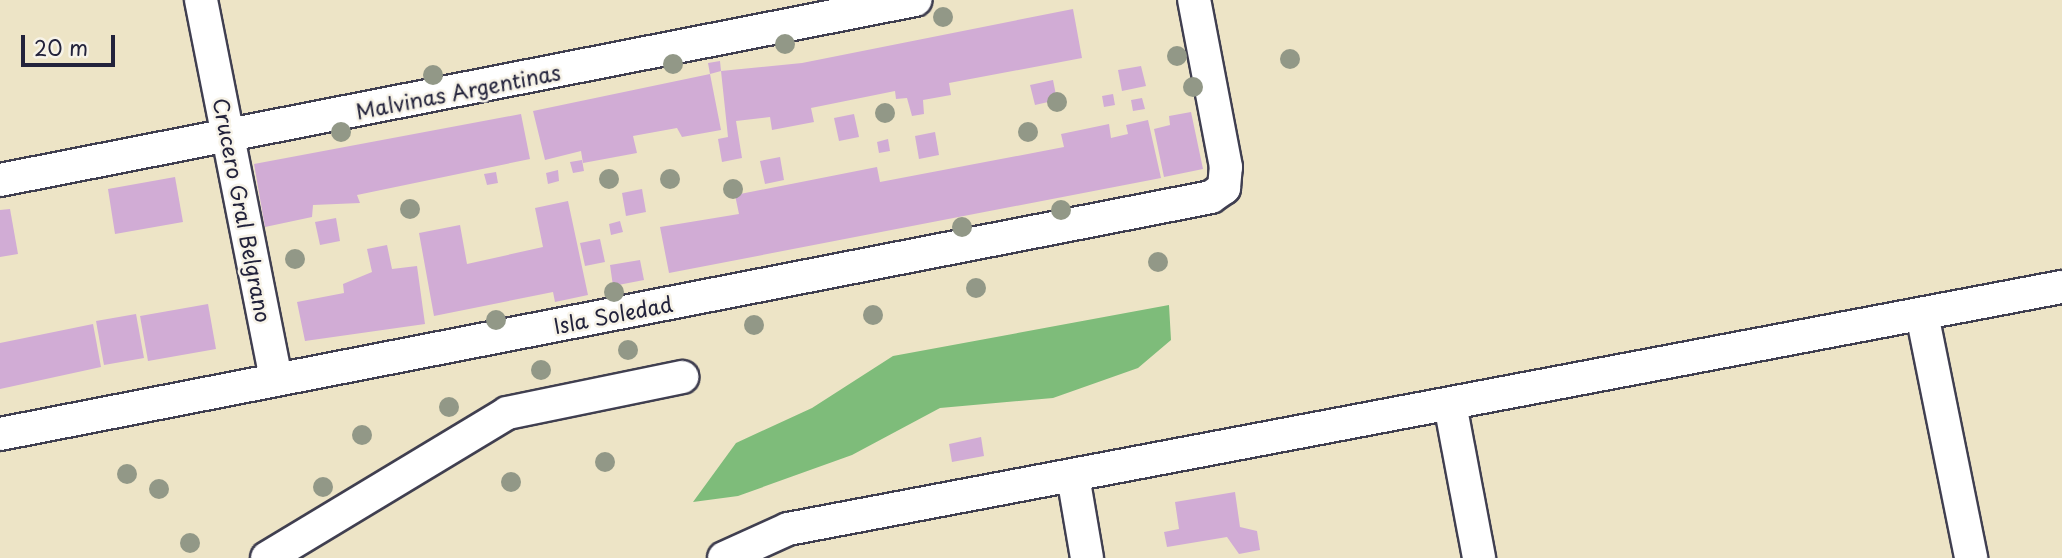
<!DOCTYPE html>
<html>
<head>
<meta charset="utf-8">
<style>
  body { margin:0 }
  #map { position:relative; width:2062px; height:558px; overflow:hidden; background:#ede4c6; font-family:"Playpen Sans",sans-serif }
  div>[style] { position:absolute }
  .forest>* { inset:0; background:#7ebc7a }
  .building>* { inset:0; background:#d1acd5 }
  .roads { filter:drop-shadow(2px 0 #403f50) drop-shadow(-2px 0 #403f50) drop-shadow(0 2px #403f50) drop-shadow(0 -2px #403f50) }
  .minor>* { height:32px; margin:-16px; padding:0 16px; transform-origin:16px; border-radius:16px; background:#fff }
  .trees>* { width:20px; height:20px; margin:-10px; border-radius:50%; background:#929887 }
  span { translate:-50% -50%; white-space:nowrap; text-align:center; line-height:1.15; -webkit-text-stroke:5px #f7f3e8; paint-order:stroke }
  .street-label { font-size:21px; color:#22223b }
  .scale { position:absolute; left:21px; top:35px; width:94px; height:32px; box-sizing:border-box; border:4px solid #22223b; border-top:0; padding-left:9px; font-size:21px; line-height:24px; white-space:nowrap; color:#22223b; -webkit-text-stroke:5px #f7f3e8; paint-order:stroke }
</style>
</head>
<body>
<div id="map">
  <div class="forest">
    <i style="clip-path:polygon(1169px 305px,1171px 340px,1138px 368px,1053px 398px,940px 408px,852px 455px,738px 496px,693px 502px,736px 443px,812px 408px,893px 356px)"></i>
  </div>
  <div class="building">
    <i style="clip-path:polygon(1073px 9px,1082px 58px,949px 83px,951px 95px,923px 100px,924px 114px,912px 116px,907px 98px,896px 99px,895px 91px,811px 108px,814px 122px,772px 130px,770px 117px,736px 121px,742px 158px,722px 162px,718px 139px,728px 137px,721px 71px,802px 63px)"></i>
    <i style="clip-path:polygon(720px 61px,721px 71px,710px 74px,721px 130px,682px 137px,677px 128px,633px 136px,637px 153px,583px 163px,581px 151px,545px 160px,533px 111px,710px 74px,708px 63px)"></i>
    <i style="clip-path:polygon(1141px 66px,1146px 86px,1122px 91px,1118px 70px)"></i>
    <i style="clip-path:polygon(1053px 80px,1057px 100px,1035px 105px,1030px 85px)"></i>
    <i style="clip-path:polygon(1113px 94px,1115px 105px,1104px 107px,1102px 96px)"></i>
    <i style="clip-path:polygon(1142px 98px,1145px 109px,1133px 111px,1131px 100px)"></i>
    <i style="clip-path:polygon(1191px 112px,1203px 169px,1164px 177px,1154px 129px,1170px 125px,1169px 116px)"></i>
    <i style="clip-path:polygon(521px 114px,530px 159px,357px 195px,360px 203px,313px 205px,312px 217px,265px 227px,254px 164px)"></i>
    <i style="clip-path:polygon(854px 114px,859px 137px,839px 141px,834px 118px)"></i>
    <i style="clip-path:polygon(1148px 120px,1161px 178px,669px 273px,660px 227px,739px 214px,735px 195px,877px 167px,880px 182px,1064px 147px,1061px 134px,1109px 124px,1111px 138px,1128px 134px,1126px 125px)"></i>
    <i style="clip-path:polygon(935px 132px,939px 155px,919px 159px,915px 136px)"></i>
    <i style="clip-path:polygon(888px 139px,890px 151px,879px 153px,877px 142px)"></i>
    <i style="clip-path:polygon(780px 157px,784px 180px,765px 184px,760px 161px)"></i>
    <i style="clip-path:polygon(582px 160px,584px 171px,573px 173px,570px 162px)"></i>
    <i style="clip-path:polygon(558px 170px,559px 181px,548px 184px,546px 173px)"></i>
    <i style="clip-path:polygon(496px 172px,498px 183px,487px 185px,484px 174px)"></i>
    <i style="clip-path:polygon(175px 177px,183px 222px,115px 234px,108px 189px)"></i>
    <i style="clip-path:polygon(642px 189px,646px 212px,626px 216px,622px 193px)"></i>
    <i style="clip-path:polygon(568px 201px,588px 295px,555px 302px,553px 292px,434px 316px,419px 233px,460px 225px,467px 264px,543px 247px,535px 208px)"></i>
    <i style="clip-path:polygon(10px 209px,18px 254px,0 257px,0 210px)"></i>
    <i style="clip-path:polygon(336px 218px,340px 241px,320px 245px,315px 222px)"></i>
    <i style="clip-path:polygon(620px 221px,623px 232px,611px 235px,609px 224px)"></i>
    <i style="clip-path:polygon(600px 239px,605px 262px,585px 266px,580px 243px)"></i>
    <i style="clip-path:polygon(387px 245px,392px 269px,417px 266px,425px 324px,305px 341px,297px 302px,344px 293px,343px 284px,372px 272px,367px 249px)"></i>
    <i style="clip-path:polygon(640px 260px,644px 280px,613px 286px,610px 265px)"></i>
    <i style="clip-path:polygon(208px 304px,216px 349px,148px 361px,140px 316px)"></i>
    <i style="clip-path:polygon(136px 314px,144px 358px,104px 365px,96px 321px)"></i>
    <i style="clip-path:polygon(93px 324px,101px 367px,0 389px,0 343px)"></i>
    <i style="clip-path:polygon(981px 437px,984px 456px,952px 462px,949px 444px)"></i>
    <i style="clip-path:polygon(1235px 492px,1240px 527px,1257px 531px,1260px 550px,1239px 554px,1227px 537px,1167px 547px,1164px 532px,1179px 529px,1175px 502px)"></i>
  </div>
  <div class="roads">
    <div class="minor">
      <i style="left:201px;top:0;width:387px;rotate:78.8deg"></i>
      <i style="left:0;top:180px;width:933px;rotate:-11.13deg"></i>
      <i style="left:1922px;top:314px;width:249px;rotate:78.6deg"></i>
      <i style="left:1450px;top:404px;width:157px;rotate:79.3deg"></i>
      <i style="left:0;top:434px;width:1234px;rotate:-11.07deg"></i>
      <i style="left:1211px;top:197px;width:16px;rotate:-35deg"></i>
      <i style="left:1224px;top:188px;width:21px;rotate:-85deg"></i>
      <i style="left:1226px;top:167px;width:170px;rotate:-100.8deg"></i>
      <i style="left:1073px;top:476px;width:83px;rotate:80.3deg"></i>
      <i style="left:267px;top:558px;width:280px;rotate:-31.1deg"></i>
      <i style="left:507px;top:413px;width:179px;rotate:-11.6deg"></i>
      <i style="left:724px;top:558px;width:70px;rotate:-24.4deg"></i>
      <i style="left:788px;top:529px;width:1297px;rotate:-10.76deg"></i>
    </div>
  </div>
  <div class="trees">
    <i style="left:943px;top:17px"></i>
    <i style="left:785px;top:44px"></i>
    <i style="left:1177px;top:56px"></i>
    <i style="left:1290px;top:59px"></i>
    <i style="left:673px;top:64px"></i>
    <i style="left:433px;top:75px"></i>
    <i style="left:1193px;top:87px"></i>
    <i style="left:1057px;top:102px"></i>
    <i style="left:885px;top:113px"></i>
    <i style="left:341px;top:132px"></i>
    <i style="left:1028px;top:132px"></i>
    <i style="left:609px;top:179px"></i>
    <i style="left:670px;top:179px"></i>
    <i style="left:733px;top:189px"></i>
    <i style="left:410px;top:209px"></i>
    <i style="left:1061px;top:210px"></i>
    <i style="left:962px;top:227px"></i>
    <i style="left:295px;top:259px"></i>
    <i style="left:1158px;top:262px"></i>
    <i style="left:976px;top:288px"></i>
    <i style="left:614px;top:292px"></i>
    <i style="left:873px;top:315px"></i>
    <i style="left:496px;top:320px"></i>
    <i style="left:754px;top:325px"></i>
    <i style="left:628px;top:350px"></i>
    <i style="left:541px;top:370px"></i>
    <i style="left:449px;top:407px"></i>
    <i style="left:362px;top:435px"></i>
    <i style="left:605px;top:462px"></i>
    <i style="left:127px;top:474px"></i>
    <i style="left:511px;top:482px"></i>
    <i style="left:323px;top:487px"></i>
    <i style="left:159px;top:489px"></i>
    <i style="left:190px;top:543px"></i>
  </div>
  <div class="street-label">
    <span style="left:458px;top:91px;rotate:-11deg">Malvinas Argentinas</span>
    <span style="left:243px;top:210px;rotate:79deg">Crucero Gral Belgrano</span>
    <span style="left:613px;top:314px;rotate:-11deg">Isla Soledad</span>
  </div>
  <div class="scale">20 m</div>
</div>
</body>
</html>
